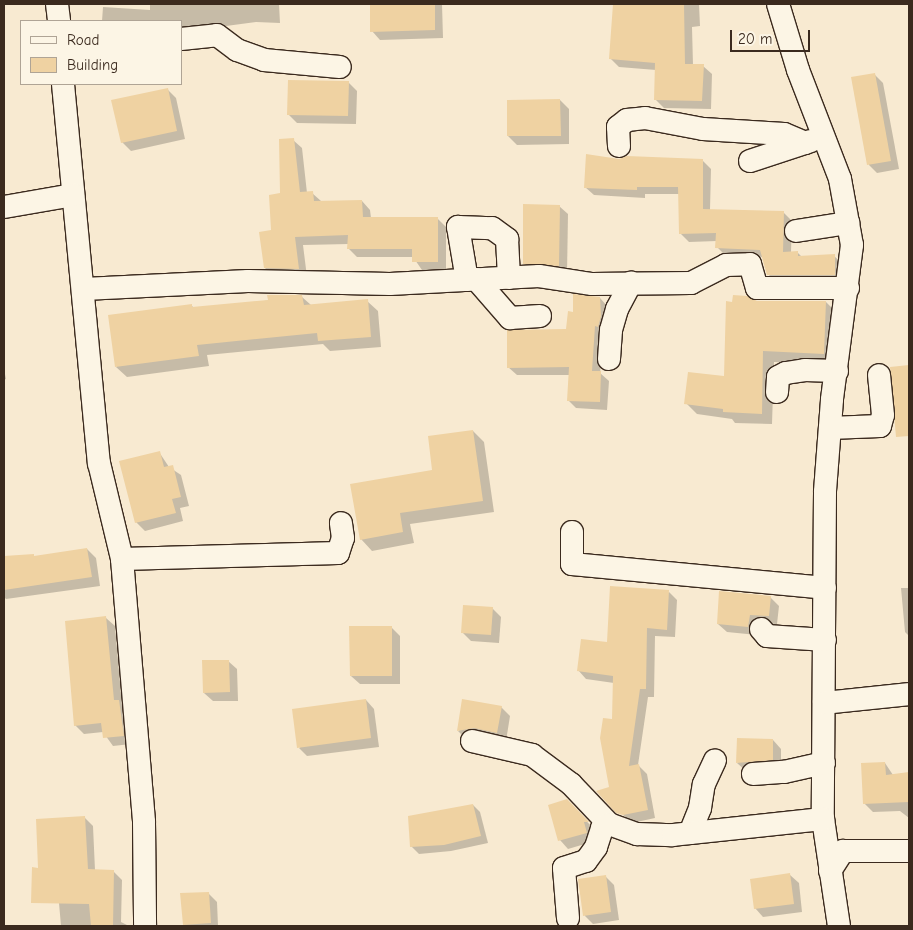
<!DOCTYPE html>
<html>
<head>
<meta charset="utf-8">
<style>
  body { margin:0 }
  #map { position:relative; width:913px; height:930px; overflow:hidden; background:#f8ead1; font-family:"Comic Neue",sans-serif }
  div>[style] { position:absolute }
  .shadow>* { inset:0; background:#0003 }
  .building>* { inset:0; background:#efd2a2 }
  .roads { filter:drop-shadow(1px 0 #3b2a1e) drop-shadow(-1px 0 #3b2a1e) drop-shadow(0 1px #3b2a1e) drop-shadow(0 -1px #3b2a1e) }
  .minor>* { height:22px; margin:-11px; padding:0 11px; transform-origin:11px; border-radius:11px; background:#fcf5e5 }
  span { translate:-50% -50%; white-space:nowrap; text-align:center; line-height:1.15; -webkit-text-stroke:4px #fcf5e5; paint-order:stroke }
  .frame { position:absolute; inset:0; border:5px solid #3b2a1e; pointer-events:none }
  .legend { position:absolute; left:20px; top:20px; width:162px; height:65px; box-sizing:border-box; background:#fcf5e5; border:1px solid #afa495; margin:0; padding:6px 9px; list-style:none; font-size:15px; color:#3b2a1e }
  .legend li { display:flex; align-items:center; gap:10px; height:25px }
  .legend b { width:25px; border:1px solid #afa495 }
  .scale { position:absolute; left:730px; top:30px; width:80px; height:22px; box-sizing:border-box; border:2px solid #3b2a1e; border-top:0; padding-left:6px; font-size:15px; line-height:18px; white-space:nowrap; color:#3b2a1e; -webkit-text-stroke:4px #fcf5e5; paint-order:stroke }
</style>
</head>
<body>
<div id="map">
  <div class="shadow">
    <i style="clip-path:polygon(150px 4px,279px 4px,280px 23px,256px 22px,181px 32px,181px 21px,102px 21px,103px 7px,150px 10px)"></i>
    <i style="clip-path:polygon(371px 4px,442px 4px,443px 38px,380px 40px,372px 31px)"></i>
    <i style="clip-path:polygon(615px 4px,699px 4px,700px 26px,692px 27px,693px 65px,703px 66px,712px 74px,711px 109px,664px 108px,655px 99px,656px 70px,619px 67px,610px 58px)"></i>
    <i style="clip-path:polygon(874px 74px,883px 83px,899px 169px,877px 173px,869px 165px,853px 78px)"></i>
    <i style="clip-path:polygon(348px 82px,357px 91px,356px 124px,297px 123px,289px 115px)"></i>
    <i style="clip-path:polygon(167px 89px,176px 98px,185px 139px,131px 151px,122px 142px)"></i>
    <i style="clip-path:polygon(560px 100px,569px 109px,569px 144px,517px 145px,508px 136px)"></i>
    <i style="clip-path:polygon(293px 140px,302px 148px,307px 193px,312px 193px,321px 201px,362px 201px,370px 210px,371px 218px,437px 218px,446px 227px,446px 270px,422px 270px,413px 257px,357px 257px,348px 248px,349px 244px,303px 245px,307px 277px,273px 276px,265px 268px)"></i>
    <i style="clip-path:polygon(619px 160px,703px 161px,711px 169px,710px 210px,784px 213px,792px 221px,791px 252px,797px 252px,802px 257px,834px 256px,843px 264px,843px 283px,776px 283px,768px 274px,763px 257px,725px 255px,717px 247px,717px 241px,689px 242px,681px 234px,680px 194px,645px 194px,645px 198px,594px 195px,585px 187px)"></i>
    <i style="clip-path:polygon(559px 206px,568px 214px,567px 274px,533px 272px,524px 263px)"></i>
    <i style="clip-path:polygon(302px 297px,311px 305px,367px 301px,378px 311px,381px 347px,330px 351px,323px 344px,207px 355px,209px 366px,127px 377px,116px 367px,191px 305px,194px 308px)"></i>
    <i style="clip-path:polygon(600px 298px,608px 307px,600px 373px,609px 381px,607px 410px,576px 408px,568px 400px,570px 375px,517px 375px,508px 367px,568px 330px,574px 313px)"></i>
    <i style="clip-path:polygon(757px 302px,826px 302px,837px 313px,835px 364px,774px 362px,772px 424px,735px 423px,732px 419px,697px 414px,686px 403px,725px 378px)"></i>
    <i style="clip-path:polygon(909px 366px,909px 429px,905px 430px,891px 369px)"></i>
    <i style="clip-path:polygon(4px 369px,6px 379px,4px 380px)"></i>
    <i style="clip-path:polygon(473px 431px,484px 442px,494px 512px,410px 524px,414px 543px,372px 551px,361px 539px)"></i>
    <i style="clip-path:polygon(159px 452px,169px 467px,181px 475px,189px 506px,180px 508px,183px 521px,145px 531px,136px 522px)"></i>
    <i style="clip-path:polygon(87px 549px,96px 558px,100px 586px,6px 599px,4px 597px,4px 558px,36px 557px)"></i>
    <i style="clip-path:polygon(901px 588px,909px 588px,909px 636px,905px 632px)"></i>
    <i style="clip-path:polygon(669px 592px,677px 600px,675px 637px,655px 636px,654px 697px,648px 697px,638px 765px,647px 774px,655px 818px,632px 823px,598px 792px,611px 788px,614px 683px,586px 679px,578px 670px)"></i>
    <i style="clip-path:polygon(770px 597px,779px 606px,777px 624px,758px 623px,757px 635px,727px 632px,718px 624px)"></i>
    <i style="clip-path:polygon(492px 608px,501px 617px,499px 643px,471px 641px,463px 633px)"></i>
    <i style="clip-path:polygon(106px 618px,115px 626px,122px 704px,127px 710px,131px 744px,113px 746px,103px 732px,84px 734px,75px 725px)"></i>
    <i style="clip-path:polygon(391px 627px,400px 636px,400px 684px,360px 684px,351px 676px)"></i>
    <i style="clip-path:polygon(228px 661px,237px 669px,238px 701px,213px 701px,204px 693px)"></i>
    <i style="clip-path:polygon(366px 700px,374px 709px,379px 747px,307px 756px,299px 748px)"></i>
    <i style="clip-path:polygon(501px 707px,510px 716px,506px 741px,466px 739px,458px 731px)"></i>
    <i style="clip-path:polygon(773px 740px,781px 749px,781px 768px,746px 771px,737px 763px)"></i>
    <i style="clip-path:polygon(885px 763px,893px 775px,909px 773px,909px 818px,900px 811px,873px 812px,864px 803px)"></i>
    <i style="clip-path:polygon(567px 801px,595px 830px,595px 841px,568px 849px,560px 840px)"></i>
    <i style="clip-path:polygon(473px 805px,480px 812px,488px 843px,451px 851px,419px 854px,411px 846px)"></i>
    <i style="clip-path:polygon(85px 818px,93px 826px,95px 870px,113px 871px,122px 880px,121px 922px,129px 926px,61px 926px,59px 903px)"></i>
    <i style="clip-path:polygon(790px 875px,799px 883px,802px 912px,763px 917px,755px 908px)"></i>
    <i style="clip-path:polygon(606px 877px,614px 885px,619px 920px,593px 924px,585px 916px,579px 880px)"></i>
    <i style="clip-path:polygon(208px 893px,217px 902px,218px 926px,186px 926px,184px 924px)"></i>
  </div>
  <div class="building">
    <i style="clip-path:polygon(370px 4px,435px 4px,435px 30px,370px 32px)"></i>
    <i style="clip-path:polygon(613px 4px,684px 4px,685px 64px,704px 64px,702px 101px,654px 100px,655px 63px,609px 59px)"></i>
    <i style="clip-path:polygon(875px 73px,891px 161px,867px 165px,851px 77px)"></i>
    <i style="clip-path:polygon(288px 80px,349px 81px,348px 116px,287px 115px)"></i>
    <i style="clip-path:polygon(168px 88px,177px 131px,121px 143px,111px 100px)"></i>
    <i style="clip-path:polygon(560px 99px,561px 136px,507px 136px,507px 100px)"></i>
    <i style="clip-path:polygon(294px 138px,300px 192px,313px 191px,314px 201px,362px 200px,363px 217px,438px 217px,438px 262px,412px 262px,412px 249px,347px 249px,348px 235px,295px 237px,299px 269px,264px 268px,259px 232px,271px 230px,269px 195px,280px 193px,279px 139px)"></i>
    <i style="clip-path:polygon(586px 154px,619px 159px,627px 156px,703px 159px,703px 209px,784px 211px,783px 252px,798px 251px,798px 256px,835px 254px,835px 275px,767px 275px,760px 250px,715px 248px,716px 233px,679px 234px,678px 187px,637px 187px,637px 190px,584px 188px)"></i>
    <i style="clip-path:polygon(523px 204px,560px 205px,559px 266px,523px 264px)"></i>
    <i style="clip-path:polygon(573px 294px,600px 297px,601px 316px,598px 327px,595px 326px,592px 371px,601px 371px,600px 402px,567px 401px,569px 367px,507px 368px,507px 330px,566px 329px,568px 311px,573px 312px)"></i>
    <i style="clip-path:polygon(267px 295px,302px 295px,304px 305px,368px 299px,371px 337px,318px 341px,317px 333px,197px 345px,199px 356px,115px 367px,108px 315px,192px 304px,192px 307px,268px 300px)"></i>
    <i style="clip-path:polygon(733px 295px,747px 296px,757px 301px,826px 301px,824px 354px,763px 351px,762px 414px,723px 412px,723px 409px,684px 404px,688px 372px,724px 376px,726px 301px,732px 302px)"></i>
    <i style="clip-path:polygon(909px 365px,909px 436px,896px 437px,890px 367px)"></i>
    <i style="clip-path:polygon(473px 430px,483px 501px,400px 513px,403px 532px,360px 540px,350px 484px,432px 470px,428px 436px)"></i>
    <i style="clip-path:polygon(160px 451px,164px 467px,173px 465px,181px 497px,172px 499px,176px 513px,135px 523px,119px 461px)"></i>
    <i style="clip-path:polygon(87px 548px,92px 577px,4px 590px,4px 556px,34px 554px,34px 556px)"></i>
    <i style="clip-path:polygon(610px 586px,669px 590px,667px 630px,647px 628px,646px 689px,640px 689px,629px 766px,639px 764px,648px 810px,623px 815px,616px 813px,596px 791px,609px 787px,600px 738px,603px 718px,612px 719px,613px 676px,577px 671px,581px 639px,607px 642px)"></i>
    <i style="clip-path:polygon(719px 591px,771px 596px,769px 616px,750px 615px,748px 627px,717px 624px)"></i>
    <i style="clip-path:polygon(463px 605px,493px 607px,491px 635px,461px 633px)"></i>
    <i style="clip-path:polygon(106px 616px,114px 700px,119px 700px,124px 736px,103px 738px,101px 723px,74px 726px,65px 621px)"></i>
    <i style="clip-path:polygon(349px 626px,392px 626px,392px 676px,350px 676px)"></i>
    <i style="clip-path:polygon(202px 660px,229px 660px,230px 692px,203px 693px)"></i>
    <i style="clip-path:polygon(366px 699px,371px 738px,297px 748px,292px 709px)"></i>
    <i style="clip-path:polygon(462px 699px,502px 706px,497px 733px,474px 728px,457px 731px)"></i>
    <i style="clip-path:polygon(737px 738px,773px 739px,773px 760px,736px 763px)"></i>
    <i style="clip-path:polygon(885px 762px,886px 775px,909px 772px,909px 802px,863px 804px,861px 763px)"></i>
    <i style="clip-path:polygon(567px 799px,589px 822px,584px 822px,587px 833px,558px 841px,548px 805px)"></i>
    <i style="clip-path:polygon(473px 804px,481px 836px,444px 845px,410px 847px,408px 816px)"></i>
    <i style="clip-path:polygon(85px 816px,88px 869px,114px 870px,113px 926px,91px 926px,89px 904px,31px 903px,32px 867px,38px 868px,36px 819px)"></i>
    <i style="clip-path:polygon(790px 873px,794px 904px,754px 909px,750px 879px)"></i>
    <i style="clip-path:polygon(606px 875px,611px 912px,583px 916px,578px 879px)"></i>
    <i style="clip-path:polygon(209px 892px,211px 923px,183px 925px,180px 893px)"></i>
  </div>
  <div class="roads">
    <div class="minor">
      <i style="left:57px;top:4px;width:17px;rotate:83deg"></i>
      <i style="left:778px;top:4px;width:69px;rotate:73.1deg"></i>
      <i style="left:798px;top:70px;width:117px;rotate:68.9deg"></i>
      <i style="left:840px;top:179px;width:67px;rotate:79.7deg"></i>
      <i style="left:852px;top:245px;width:156px;rotate:97.4deg"></i>
      <i style="left:832px;top:400px;width:92px;rotate:94.4deg"></i>
      <i style="left:825px;top:492px;width:327px;rotate:90.4deg"></i>
      <i style="left:823px;top:819px;width:108px;rotate:81.5deg"></i>
      <i style="left:181px;top:39px;width:36px;rotate:-6deg"></i>
      <i style="left:217px;top:35px;width:25px;rotate:37deg"></i>
      <i style="left:237px;top:50px;width:29px;rotate:20deg"></i>
      <i style="left:264px;top:60px;width:76px;rotate:5.3deg"></i>
      <i style="left:63px;top:84px;width:381px;rotate:84.6deg"></i>
      <i style="left:99px;top:463px;width:99px;rotate:76.5deg"></i>
      <i style="left:122px;top:559px;width:264px;rotate:85.2deg"></i>
      <i style="left:144px;top:822px;width:104px;rotate:89.4deg"></i>
      <i style="left:619px;top:146px;width:19px;rotate:-93deg"></i>
      <i style="left:618px;top:127px;width:11px;rotate:-38deg"></i>
      <i style="left:627px;top:120px;width:18px;rotate:-6deg"></i>
      <i style="left:645px;top:118px;width:59px;rotate:10.7deg"></i>
      <i style="left:703px;top:129px;width:81px;rotate:3.5deg"></i>
      <i style="left:784px;top:134px;width:23px;rotate:23deg"></i>
      <i style="left:750px;top:161px;width:64px;rotate:-18.2deg"></i>
      <i style="left:4px;top:207px;width:70px;rotate:-9.9deg"></i>
      <i style="left:796px;top:231px;width:53px;rotate:-8.7deg"></i>
      <i style="left:476px;top:279px;width:52px;rotate:48.9deg"></i>
      <i style="left:510px;top:318px;width:30px;rotate:-4deg"></i>
      <i style="left:467px;top:280px;width:54px;rotate:-99.6deg"></i>
      <i style="left:458px;top:227px;width:34px;rotate:2deg"></i>
      <i style="left:492px;top:228px;width:19px;rotate:36deg"></i>
      <i style="left:507px;top:239px;width:39px;rotate:87deg"></i>
      <i style="left:84px;top:289px;width:164px;rotate:-2.8deg"></i>
      <i style="left:248px;top:281px;width:142px;rotate:1.2deg"></i>
      <i style="left:390px;top:284px;width:149px;rotate:-3.1deg"></i>
      <i style="left:539px;top:276px;width:54px;rotate:8.6deg"></i>
      <i style="left:592px;top:284px;width:99px;rotate:-0.6deg"></i>
      <i style="left:691px;top:283px;width:39px;rotate:-27deg"></i>
      <i style="left:726px;top:265px;width:24px;rotate:-2deg"></i>
      <i style="left:750px;top:264px;width:25px;rotate:74deg"></i>
      <i style="left:757px;top:288px;width:91px"></i>
      <i style="left:609px;top:359px;width:29px;rotate:-86deg"></i>
      <i style="left:611px;top:330px;width:22px;rotate:-74deg"></i>
      <i style="left:617px;top:309px;width:30px;rotate:-62deg"></i>
      <i style="left:777px;top:392px;width:15px;rotate:-86deg"></i>
      <i style="left:778px;top:377px;width:9px;rotate:-27deg"></i>
      <i style="left:786px;top:373px;width:19px;rotate:-9deg"></i>
      <i style="left:805px;top:370px;width:32px;rotate:2deg"></i>
      <i style="left:830px;top:428px;width:50px;rotate:-2.3deg"></i>
      <i style="left:880px;top:426px;width:11px;rotate:-75deg"></i>
      <i style="left:883px;top:415px;width:40px;rotate:-95.7deg"></i>
      <i style="left:572px;top:532px;width:32px;rotate:90deg"></i>
      <i style="left:572px;top:564px;width:254px;rotate:5.4deg"></i>
      <i style="left:122px;top:559px;width:216px;rotate:-1.6deg"></i>
      <i style="left:338px;top:553px;width:16px;rotate:-72deg"></i>
      <i style="left:343px;top:538px;width:15px;rotate:-98deg"></i>
      <i style="left:761px;top:629px;width:9px;rotate:49deg"></i>
      <i style="left:767px;top:636px;width:58px;rotate:3.9deg"></i>
      <i style="left:824px;top:703px;width:85px;rotate:-6deg"></i>
      <i style="left:472px;top:741px;width:62px;rotate:13.1deg"></i>
      <i style="left:532px;top:755px;width:49px;rotate:36.6deg"></i>
      <i style="left:571px;top:784px;width:55px;rotate:46.5deg"></i>
      <i style="left:753px;top:774px;width:31px;rotate:-4deg"></i>
      <i style="left:784px;top:772px;width:41px;rotate:-12.7deg"></i>
      <i style="left:690px;top:833px;width:27px;rotate:-68deg"></i>
      <i style="left:700px;top:808px;width:24px;rotate:-81deg"></i>
      <i style="left:704px;top:784px;width:26px;rotate:-65deg"></i>
      <i style="left:830px;top:871px;width:24px;rotate:-57deg"></i>
      <i style="left:843px;top:851px;width:66px"></i>
      <i style="left:568px;top:918px;width:50px;rotate:-94.6deg"></i>
      <i style="left:564px;top:868px;width:23px;rotate:-18deg"></i>
      <i style="left:586px;top:861px;width:17px;rotate:-54deg"></i>
      <i style="left:596px;top:847px;width:20px;rotate:-72deg"></i>
      <i style="left:602px;top:828px;width:8px;rotate:-30deg"></i>
      <i style="left:609px;top:824px;width:30px;rotate:20deg"></i>
      <i style="left:637px;top:834px;width:36px;rotate:2deg"></i>
      <i style="left:673px;top:835px;width:151px;rotate:-6.1deg"></i>
    </div>
  </div>
  <div class="frame"></div>
  <ul class="legend">
  <li><b style="height:6px;background:#fcf5e5"></b>Road</li>
  <li><b style="height:14px;background:#efd2a2"></b>Building</li>
  </ul>
  <div class="scale">20 m</div>
</div>
</body>
</html>
